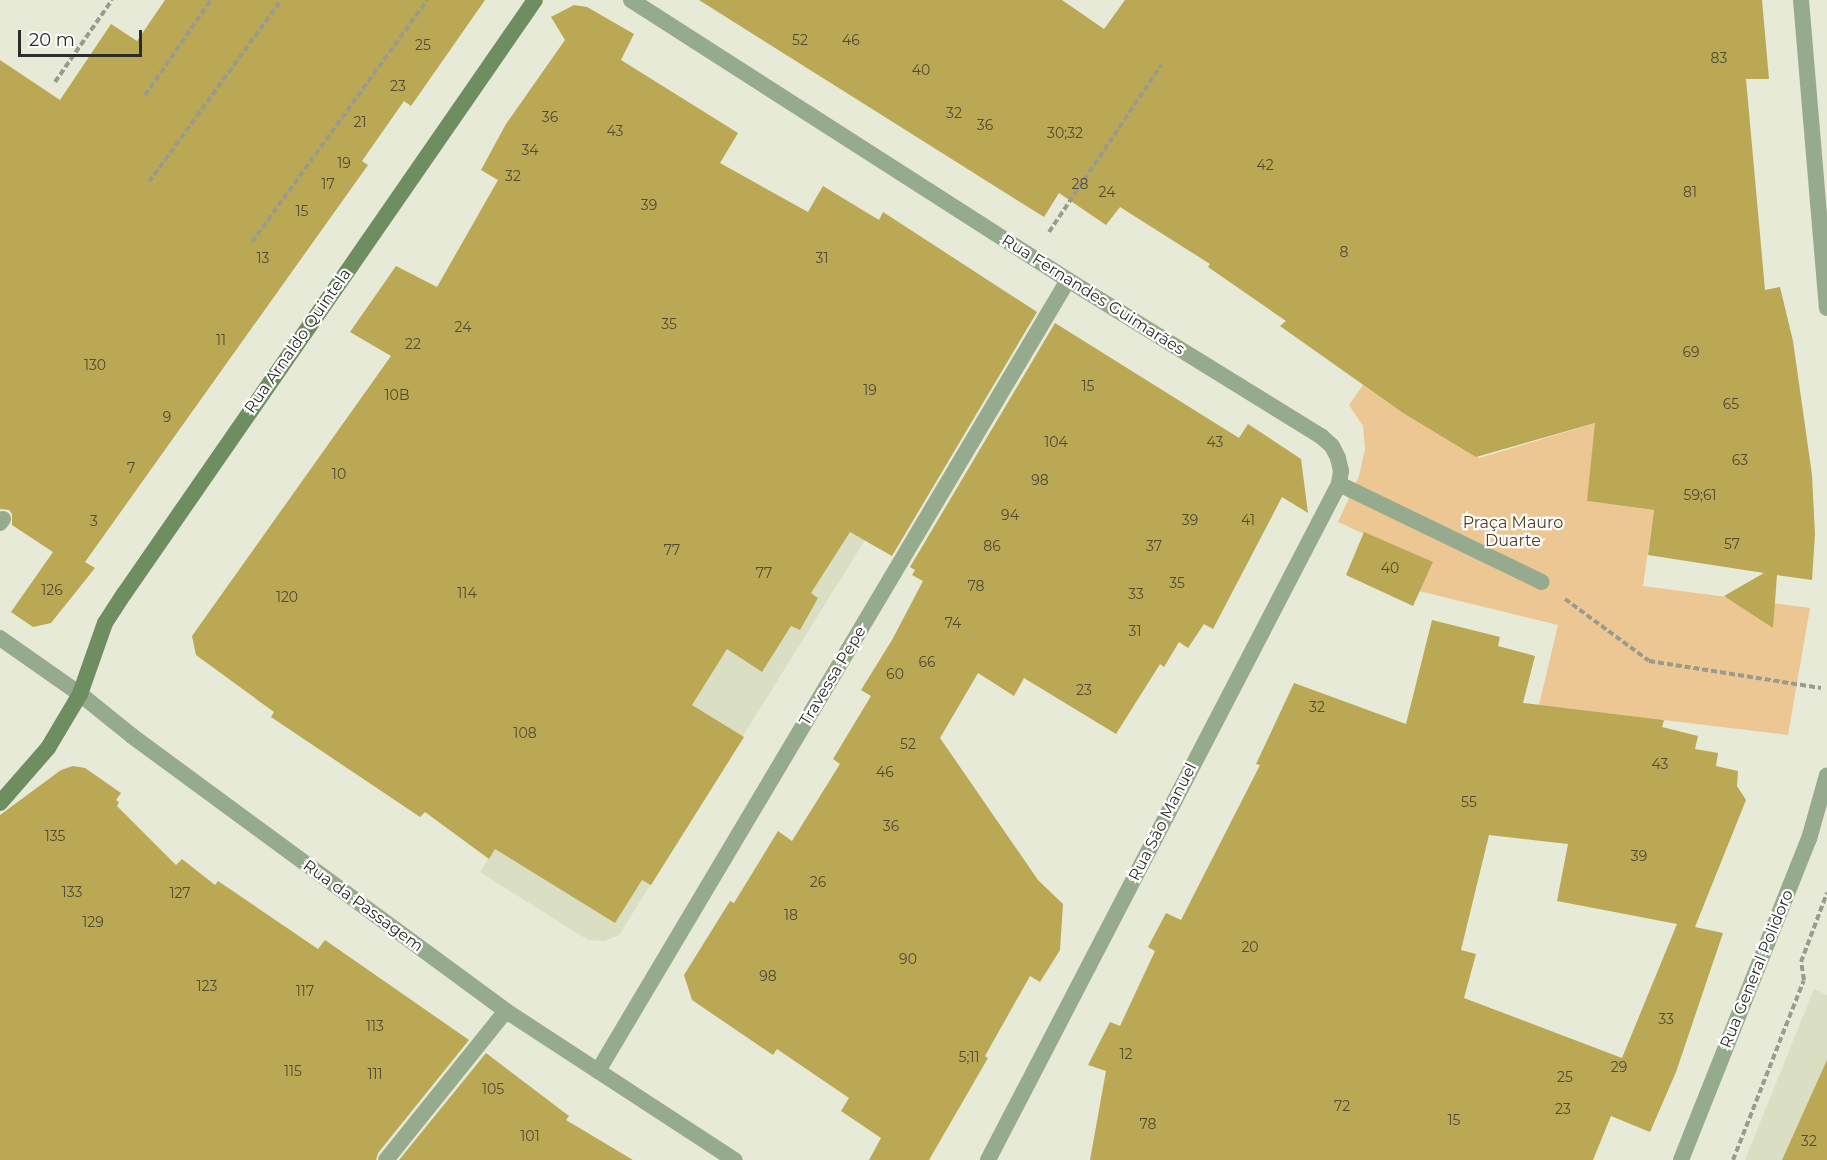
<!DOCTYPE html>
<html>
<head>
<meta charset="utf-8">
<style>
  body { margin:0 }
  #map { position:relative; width:1827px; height:1160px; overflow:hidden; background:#e6ead6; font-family:Montserrat,sans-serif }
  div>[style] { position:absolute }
  .built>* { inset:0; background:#dadfc4 }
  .green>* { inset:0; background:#ecc793 }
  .building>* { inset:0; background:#bba854 }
  .path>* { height:4px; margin-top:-2px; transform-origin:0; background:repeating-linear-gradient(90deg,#999c8d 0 6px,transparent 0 9px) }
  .service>* { height:16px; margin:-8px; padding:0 8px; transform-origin:8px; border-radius:8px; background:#96ab8d }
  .minor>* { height:16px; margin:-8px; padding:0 8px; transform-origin:8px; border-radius:8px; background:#96ab8d }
  .tertiary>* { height:16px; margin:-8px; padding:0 8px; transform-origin:8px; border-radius:8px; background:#96ab8d }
  .secondary>* { height:16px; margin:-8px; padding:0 8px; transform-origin:8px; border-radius:8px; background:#6e8d61 }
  span { translate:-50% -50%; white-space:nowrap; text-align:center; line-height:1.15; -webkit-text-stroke:4.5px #fff; paint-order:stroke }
  .number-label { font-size:14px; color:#504c32 }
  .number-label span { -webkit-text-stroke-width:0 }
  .street-label { font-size:16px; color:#2c2d26 }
  .park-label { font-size:16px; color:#513c1d }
  .scale { position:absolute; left:18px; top:30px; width:124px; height:27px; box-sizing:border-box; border:3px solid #2c2d26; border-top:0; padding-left:8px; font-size:18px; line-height:21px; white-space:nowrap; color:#2c2d26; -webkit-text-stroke:4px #fff; paint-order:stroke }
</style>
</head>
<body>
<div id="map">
  <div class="built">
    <i style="clip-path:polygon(739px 466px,865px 540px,619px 935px,604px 941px,588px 940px,480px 872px,618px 661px)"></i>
    <i style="clip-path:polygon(1814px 989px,1827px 995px,1827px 1160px,1745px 1160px)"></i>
  </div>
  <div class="green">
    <i style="clip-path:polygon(1363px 385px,1403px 413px,1479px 458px,1609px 419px,1587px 501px,1654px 510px,1643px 586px,1810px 608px,1788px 735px,1539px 705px,1558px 625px,1419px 591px,1432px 565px,1338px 522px,1359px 476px,1365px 449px,1363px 426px,1349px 405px)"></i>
  </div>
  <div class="building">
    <i style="clip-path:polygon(165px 0,485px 0,411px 106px,404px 101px,362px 161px,368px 165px,85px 562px,95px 568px,51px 623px,33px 627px,11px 612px,53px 552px,12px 525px,12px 514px,9px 510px,0 509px,0 60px,60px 100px,111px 24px,137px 41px)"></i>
    <i style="clip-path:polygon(699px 0,1062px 0,1104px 29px,1125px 0,1762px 0,1769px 79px,1746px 79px,1765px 290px,1780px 287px,1793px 341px,1812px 475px,1815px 534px,1812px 580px,1777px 575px,1773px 628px,1724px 596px,1764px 573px,1648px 555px,1654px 510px,1587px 501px,1595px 423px,1476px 457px,1403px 413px,1280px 326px,1286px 321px,1208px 267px,1210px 264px,1120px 207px,1106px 225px,1059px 193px,1044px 217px)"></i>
    <i style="clip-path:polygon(574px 5px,587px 7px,634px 34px,621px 60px,738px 133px,720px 163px,808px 212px,823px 186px,879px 220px,883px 212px,1037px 312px,892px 556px,850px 532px,811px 593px,818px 598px,800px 630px,791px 626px,762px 672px,727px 649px,692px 705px,744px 737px,651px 885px,642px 880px,615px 923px,495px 849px,489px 859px,425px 812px,420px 817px,271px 717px,274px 712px,196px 655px,192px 636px,391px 356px,350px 332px,396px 266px,437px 287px,498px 180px,481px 170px,506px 124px,565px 40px,551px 17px)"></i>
    <i style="clip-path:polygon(1055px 323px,1239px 438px,1248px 424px,1301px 459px,1308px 513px,1282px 497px,1213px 629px,1204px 624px,1188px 648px,1179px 642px,1164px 667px,1160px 664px,1116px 734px,1024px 678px,1014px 696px,978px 673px,940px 738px,1038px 880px,1063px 904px,1060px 950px,1040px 982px,1030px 976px,985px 1056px,988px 1058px,929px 1160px,869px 1160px,881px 1138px,841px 1111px,849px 1098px,777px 1049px,773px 1055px,692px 1000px,684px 975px,730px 901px,734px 903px,778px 831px,792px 841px,840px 764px,833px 759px,871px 696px,861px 690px,892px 640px,923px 581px,912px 575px,915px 570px,910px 567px)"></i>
    <i style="clip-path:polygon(1364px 532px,1433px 562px,1413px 606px,1346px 575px)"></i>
    <i style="clip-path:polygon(evenodd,1432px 620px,1500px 637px,1498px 646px,1535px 656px,1523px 703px,1664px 720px,1662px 727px,1698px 736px,1695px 749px,1718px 753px,1716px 766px,1738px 771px,1737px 786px,1746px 800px,1695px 927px,1723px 933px,1676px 1072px,1650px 1132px,1611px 1116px,1593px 1160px,1090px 1160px,1106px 1071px,1088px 1065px,1110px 1022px,1120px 1026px,1155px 951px,1148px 947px,1166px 913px,1181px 920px,1260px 765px,1256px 764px,1294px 683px,1406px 724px,1432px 620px,1489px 835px,1568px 844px,1557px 901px,1677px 924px,1622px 1058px,1464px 998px,1476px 954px,1461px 950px,1489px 835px)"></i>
    <i style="clip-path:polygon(73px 766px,85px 768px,121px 793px,116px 800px,119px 802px,117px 806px,176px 865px,182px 859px,215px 885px,218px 881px,318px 949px,325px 940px,469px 1040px,378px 1153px,376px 1160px,0 1160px,0 815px,61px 770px)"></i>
    <i style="clip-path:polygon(486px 1053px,569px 1116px,566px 1120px,633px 1160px,399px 1160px)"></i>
    <i style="clip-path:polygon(1827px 1060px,1827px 1160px,1782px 1160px)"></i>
  </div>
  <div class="path">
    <i style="left:55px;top:82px;width:100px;rotate:-55.2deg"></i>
    <i style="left:145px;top:95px;width:116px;rotate:-55.2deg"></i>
    <i style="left:149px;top:182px;width:225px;rotate:-54deg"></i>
    <i style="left:1049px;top:232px;width:202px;rotate:-56.1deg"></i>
    <i style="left:252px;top:242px;width:299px;rotate:-54.1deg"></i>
    <i style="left:1565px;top:599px;width:104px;rotate:36.4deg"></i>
    <i style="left:1649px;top:661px;width:174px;rotate:8.9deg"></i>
    <i style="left:1733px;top:1160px;width:193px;rotate:-68.5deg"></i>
    <i style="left:1804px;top:980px;width:18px;rotate:-99deg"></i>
    <i style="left:1801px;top:962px;width:74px;rotate:-69.4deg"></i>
  </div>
  <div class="service">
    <i style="left:1339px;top:484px;width:225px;rotate:25.8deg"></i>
    <i style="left:0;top:523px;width:5px;rotate:-53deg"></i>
  </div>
  <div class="minor">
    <i style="left:631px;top:0;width:519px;rotate:32.65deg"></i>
    <i style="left:1068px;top:280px;width:299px;rotate:31.7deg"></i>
    <i style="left:1322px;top:437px;width:13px;rotate:42deg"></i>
    <i style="left:1332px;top:446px;width:13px;rotate:63deg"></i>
    <i style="left:1338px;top:458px;width:13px;rotate:77deg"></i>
    <i style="left:1341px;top:471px;width:13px;rotate:99deg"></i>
    <i style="left:1339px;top:484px;width:762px;rotate:117.44deg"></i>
    <i style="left:1801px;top:0;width:309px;rotate:85.2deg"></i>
    <i style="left:598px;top:1071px;width:920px;rotate:-59.28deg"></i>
    <i style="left:386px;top:1160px;width:191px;rotate:-51.2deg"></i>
    <i style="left:1681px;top:1160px;width:346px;rotate:-68.3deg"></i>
    <i style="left:1809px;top:839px;width:66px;rotate:-74.3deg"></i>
  </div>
  <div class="tertiary">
    <i style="left:0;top:638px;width:98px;rotate:35deg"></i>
    <i style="left:80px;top:694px;width:67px;rotate:38.9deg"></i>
    <i style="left:132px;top:736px;width:464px;rotate:36.3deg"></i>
    <i style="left:506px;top:1011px;width:273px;rotate:33.1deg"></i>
  </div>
  <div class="secondary">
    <i style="left:0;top:803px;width:73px;rotate:-48.9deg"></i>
    <i style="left:48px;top:748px;width:63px;rotate:-59.3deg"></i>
    <i style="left:80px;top:694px;width:75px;rotate:-70.6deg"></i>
    <i style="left:105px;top:623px;width:35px;rotate:-57deg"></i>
    <i style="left:124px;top:594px;width:722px;rotate:-55.32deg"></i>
  </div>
  <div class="number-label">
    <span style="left:800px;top:40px">52</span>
    <span style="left:851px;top:40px">46</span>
    <span style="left:423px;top:45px">25</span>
    <span style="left:1719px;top:58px">83</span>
    <span style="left:921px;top:70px">40</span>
    <span style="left:398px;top:86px">23</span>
    <span style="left:954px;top:113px">32</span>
    <span style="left:550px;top:117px">36</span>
    <span style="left:360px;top:122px">21</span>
    <span style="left:985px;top:125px">36</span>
    <span style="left:615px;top:131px">43</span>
    <span style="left:1065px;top:133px">30;32</span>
    <span style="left:530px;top:150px">34</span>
    <span style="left:344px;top:163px">19</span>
    <span style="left:1265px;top:165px">42</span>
    <span style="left:513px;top:176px">32</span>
    <span style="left:328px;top:184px">17</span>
    <span style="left:1080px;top:184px">28</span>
    <span style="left:1107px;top:192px">24</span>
    <span style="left:1690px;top:192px">81</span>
    <span style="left:649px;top:205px">39</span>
    <span style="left:302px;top:211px">15</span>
    <span style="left:1344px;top:252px">8</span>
    <span style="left:263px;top:258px">13</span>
    <span style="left:822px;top:258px">31</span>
    <span style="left:669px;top:324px">35</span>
    <span style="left:463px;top:327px">24</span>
    <span style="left:221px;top:340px">11</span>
    <span style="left:413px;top:344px">22</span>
    <span style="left:1691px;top:352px">69</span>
    <span style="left:95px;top:365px">130</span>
    <span style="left:1088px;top:386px">15</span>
    <span style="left:870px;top:390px">19</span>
    <span style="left:397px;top:395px">10B</span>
    <span style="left:1731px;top:404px">65</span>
    <span style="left:167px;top:417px">9</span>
    <span style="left:1056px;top:442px">104</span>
    <span style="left:1215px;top:442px">43</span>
    <span style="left:1740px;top:460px">63</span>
    <span style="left:131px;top:468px">7</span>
    <span style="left:339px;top:474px">10</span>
    <span style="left:1040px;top:480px">98</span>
    <span style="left:1700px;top:495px">59;61</span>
    <span style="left:1010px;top:515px">94</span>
    <span style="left:1190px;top:520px">39</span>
    <span style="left:1248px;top:520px">41</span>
    <span style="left:94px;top:521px">3</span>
    <span style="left:1732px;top:544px">57</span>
    <span style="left:992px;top:546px">86</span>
    <span style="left:1154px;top:546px">37</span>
    <span style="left:672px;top:550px">77</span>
    <span style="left:1390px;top:568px">40</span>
    <span style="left:764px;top:573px">77</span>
    <span style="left:1177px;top:583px">35</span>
    <span style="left:976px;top:586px">78</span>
    <span style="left:52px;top:590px">126</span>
    <span style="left:467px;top:593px">114</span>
    <span style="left:1136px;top:594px">33</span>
    <span style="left:287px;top:597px">120</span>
    <span style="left:953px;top:623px">74</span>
    <span style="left:1135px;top:631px">31</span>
    <span style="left:927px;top:662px">66</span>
    <span style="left:895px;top:674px">60</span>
    <span style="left:1084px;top:690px">23</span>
    <span style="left:1317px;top:707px">32</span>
    <span style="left:525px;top:733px">108</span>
    <span style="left:908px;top:744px">52</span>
    <span style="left:1660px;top:764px">43</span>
    <span style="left:885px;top:772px">46</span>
    <span style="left:1469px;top:802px">55</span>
    <span style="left:891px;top:826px">36</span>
    <span style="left:55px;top:836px">135</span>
    <span style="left:1639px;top:856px">39</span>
    <span style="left:818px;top:882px">26</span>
    <span style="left:72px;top:892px">133</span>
    <span style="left:180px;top:893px">127</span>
    <span style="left:791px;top:915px">18</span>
    <span style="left:93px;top:922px">129</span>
    <span style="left:1250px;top:947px">20</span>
    <span style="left:908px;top:959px">90</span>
    <span style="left:768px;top:976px">98</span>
    <span style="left:207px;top:986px">123</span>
    <span style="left:305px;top:991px">117</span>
    <span style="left:1666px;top:1019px">33</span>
    <span style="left:375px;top:1026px">113</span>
    <span style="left:1126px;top:1054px">12</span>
    <span style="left:969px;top:1057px">5;11</span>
    <span style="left:1619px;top:1067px">29</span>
    <span style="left:293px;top:1071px">115</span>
    <span style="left:375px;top:1074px">111</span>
    <span style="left:1565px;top:1077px">25</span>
    <span style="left:493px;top:1089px">105</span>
    <span style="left:1342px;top:1106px">72</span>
    <span style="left:1563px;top:1109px">23</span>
    <span style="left:1454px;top:1120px">15</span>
    <span style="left:1148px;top:1124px">78</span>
    <span style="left:530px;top:1136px">101</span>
    <span style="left:1809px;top:1141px">32</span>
  </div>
  <div class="street-label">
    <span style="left:1093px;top:295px;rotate:32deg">Rua Fernandes Guimarães</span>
    <span style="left:298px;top:341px;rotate:-55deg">Rua Arnaldo Quintela</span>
    <span style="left:833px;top:676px;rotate:-59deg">Travessa Pepe</span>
    <span style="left:1163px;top:822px;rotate:-63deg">Rua São Manuel</span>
    <span style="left:363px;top:906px;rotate:36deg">Rua da Passagem</span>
    <span style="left:1757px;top:969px;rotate:-68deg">Rua General Polidoro</span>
  </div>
  <div class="park-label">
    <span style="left:1513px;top:532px">Praça Mauro<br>Duarte</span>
  </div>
  <div class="scale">20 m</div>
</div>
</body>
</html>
